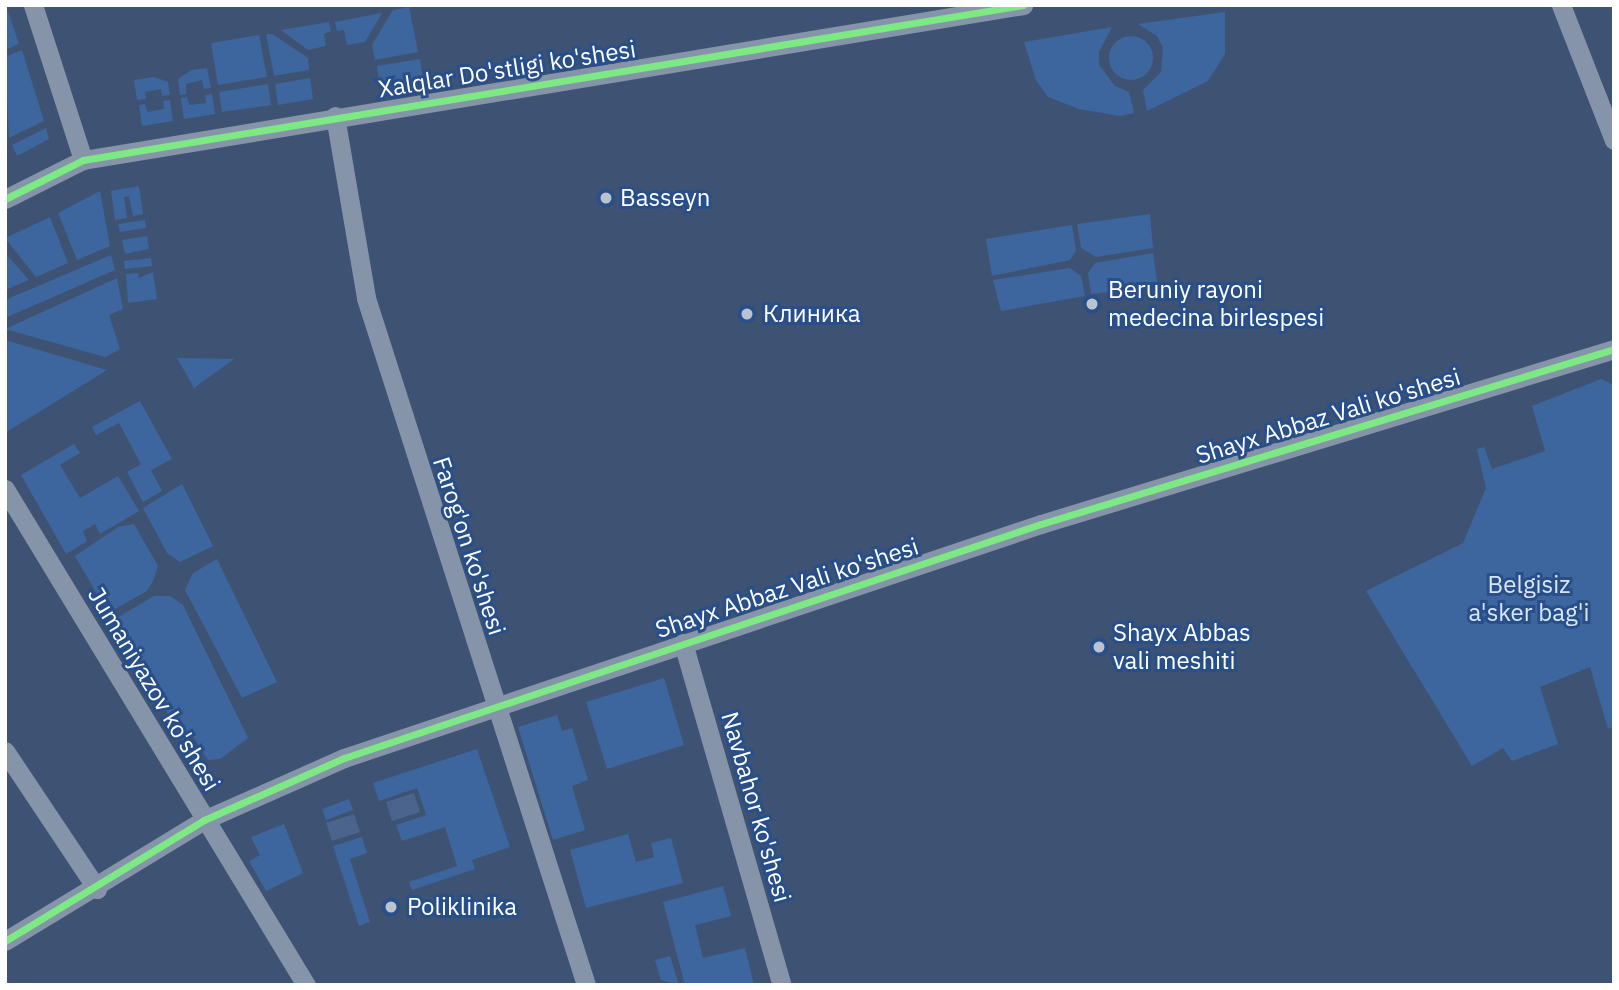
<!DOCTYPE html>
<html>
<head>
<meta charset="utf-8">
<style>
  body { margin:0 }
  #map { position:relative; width:1619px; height:990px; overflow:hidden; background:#3e5373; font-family:"IBM Plex Sans",sans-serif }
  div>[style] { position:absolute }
  .green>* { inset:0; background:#3d659e }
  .round { border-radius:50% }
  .water>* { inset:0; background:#4a648d }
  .minor>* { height:19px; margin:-9.5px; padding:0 9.5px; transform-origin:9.5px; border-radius:9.5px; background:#8594a8 }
  .cycleway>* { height:7px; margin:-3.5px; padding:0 3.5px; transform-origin:3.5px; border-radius:3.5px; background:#7ce984 }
  .dots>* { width:19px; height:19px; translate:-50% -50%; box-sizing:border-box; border:4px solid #284f89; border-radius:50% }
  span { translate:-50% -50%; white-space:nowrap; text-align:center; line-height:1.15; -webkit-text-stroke:6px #284f89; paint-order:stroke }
  .street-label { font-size:24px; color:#fff }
  .poi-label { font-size:24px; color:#fff }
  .left { translate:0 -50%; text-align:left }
  .park-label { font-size:24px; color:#d9e6f7 }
  .frame { position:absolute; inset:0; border:7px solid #fff; pointer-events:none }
</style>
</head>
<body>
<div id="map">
  <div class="green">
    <i style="clip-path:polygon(409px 7px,418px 52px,375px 60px,372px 45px,393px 10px)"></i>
    <i style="clip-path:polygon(8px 11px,19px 44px,5px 50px,5px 12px)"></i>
    <i style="clip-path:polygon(1225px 12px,1225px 54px,1208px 81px,1147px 111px,1143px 90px,1161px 72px,1163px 48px,1157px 36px,1138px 24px)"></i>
    <i style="clip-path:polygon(382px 13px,365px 42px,347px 45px,344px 30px,337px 31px,335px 22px)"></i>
    <i style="clip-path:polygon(329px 22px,331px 31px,324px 34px,326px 46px,308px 50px,281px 30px)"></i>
    <i style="clip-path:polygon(1112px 27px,1099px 52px,1099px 65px,1115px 86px,1129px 92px,1134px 113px,1120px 116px,1079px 109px,1048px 97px,1036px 80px,1024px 42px)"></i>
    <i style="clip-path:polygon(266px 34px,272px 34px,308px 58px,309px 70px,274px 76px)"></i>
    <i style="clip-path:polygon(259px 35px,267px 77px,218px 85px,211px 43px)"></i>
    <i class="round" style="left:1109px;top:36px;width:44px;height:44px"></i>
    <i style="clip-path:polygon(22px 50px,44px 121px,9px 138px,5px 57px)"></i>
    <i style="clip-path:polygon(420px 59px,423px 80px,380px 87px,377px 66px)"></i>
    <i style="clip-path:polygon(207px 68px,211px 88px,204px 89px,202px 80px,186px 84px,186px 94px,180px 95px,178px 79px,191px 70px)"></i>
    <i style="clip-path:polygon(154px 77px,168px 82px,170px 95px,162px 96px,161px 89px,145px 92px,146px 99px,137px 100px,134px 80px)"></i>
    <i style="clip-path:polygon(310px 78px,313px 99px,278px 105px,275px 84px)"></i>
    <i style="clip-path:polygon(268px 84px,271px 105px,222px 112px,219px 92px)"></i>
    <i style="clip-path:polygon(212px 94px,215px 114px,184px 119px,181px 98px,187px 97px,189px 105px,206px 103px,205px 95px)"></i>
    <i style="clip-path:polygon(170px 100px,173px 121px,142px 126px,139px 105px,145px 104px,147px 112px,164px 109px,163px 101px)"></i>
    <i style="clip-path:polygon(46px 128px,49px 139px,17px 156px,12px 145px)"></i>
    <i style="clip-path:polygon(139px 186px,143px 214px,133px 216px,129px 196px,124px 197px,127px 218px,115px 220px,111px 191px)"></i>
    <i style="clip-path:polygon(100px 191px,110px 246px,77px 260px,58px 213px)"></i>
    <i style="clip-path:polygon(1150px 214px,1153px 248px,1096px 257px,1081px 248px,1077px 224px)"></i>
    <i style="clip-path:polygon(50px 217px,68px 263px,36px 277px,5px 238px)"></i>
    <i style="clip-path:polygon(145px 220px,146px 228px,120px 232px,118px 224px)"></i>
    <i style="clip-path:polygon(1072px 225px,1076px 251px,1070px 260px,992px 276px,986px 239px)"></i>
    <i style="clip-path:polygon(147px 236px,149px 249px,125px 254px,122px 240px)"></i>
    <i style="clip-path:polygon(5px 253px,29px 280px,5px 290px)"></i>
    <i style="clip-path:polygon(1153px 253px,1158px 287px,1091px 294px,1088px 273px,1095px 263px)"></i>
    <i style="clip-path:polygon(111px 255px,115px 270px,5px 318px,5px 300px)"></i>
    <i style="clip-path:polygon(151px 258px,152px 266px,125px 269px,124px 261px)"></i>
    <i style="clip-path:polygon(1070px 268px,1081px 276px,1085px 296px,1001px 311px,993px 280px)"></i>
    <i style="clip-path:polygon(153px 272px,157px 299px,128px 303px,126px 274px,138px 273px,139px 278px)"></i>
    <i style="clip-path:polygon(117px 278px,123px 309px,109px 315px,120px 349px,105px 357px,5px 329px)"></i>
    <i style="clip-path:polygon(5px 340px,107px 370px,5px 433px)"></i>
    <i style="clip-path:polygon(177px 358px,234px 359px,194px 388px)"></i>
    <i style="clip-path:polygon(1601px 379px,1614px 385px,1614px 726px,1608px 729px,1590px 667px,1540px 687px,1558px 744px,1512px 761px,1503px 748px,1472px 766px,1366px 591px,1463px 543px,1486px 488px,1477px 449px,1484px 447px,1492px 469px,1545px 451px,1532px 406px)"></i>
    <i style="clip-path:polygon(140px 401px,172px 459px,151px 470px,162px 491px,143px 502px,127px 472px,141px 464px,119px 423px,96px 435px,92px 427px)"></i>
    <i style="clip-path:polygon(74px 444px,80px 453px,60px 465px,80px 498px,118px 476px,139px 511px,100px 534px,95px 524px,83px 531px,87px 541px,66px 554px,21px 475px)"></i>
    <i style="clip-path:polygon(182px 484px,213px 546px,180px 562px,167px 553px,143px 508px)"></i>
    <i style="clip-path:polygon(134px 524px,158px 566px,153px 581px,147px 591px,108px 613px,75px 556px,118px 527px)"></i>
    <i style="clip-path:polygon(217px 559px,277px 682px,242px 698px,185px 590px,193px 573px)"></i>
    <i style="clip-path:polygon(154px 596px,170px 596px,183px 605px,248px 738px,220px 759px,208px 760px,192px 735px,182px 739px,115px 619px)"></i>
    <i style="clip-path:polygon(664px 678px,684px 745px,607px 769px,586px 702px)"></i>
    <i style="clip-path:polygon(557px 715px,562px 731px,572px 728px,588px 780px,572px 786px,585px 830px,553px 840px,518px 727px)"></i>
    <i style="clip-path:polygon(477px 749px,510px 847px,472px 860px,475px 869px,412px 890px,409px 882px,457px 866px,445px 827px,402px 841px,396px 825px,426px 815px,417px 788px,379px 801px,373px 783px)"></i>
    <i style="clip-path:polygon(349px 799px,353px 810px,326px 820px,322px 809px)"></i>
    <i style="clip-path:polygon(284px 824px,303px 873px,266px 891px,249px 861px,260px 855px,251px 837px)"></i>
    <i style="clip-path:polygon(628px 834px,636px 862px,654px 857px,651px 843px,671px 838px,683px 883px,586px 908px,570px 850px)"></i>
    <i style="clip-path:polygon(362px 837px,367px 853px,350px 859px,370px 922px,359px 926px,333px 846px)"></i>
    <i style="clip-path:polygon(723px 886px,731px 916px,695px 925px,703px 958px,745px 948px,754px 985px,685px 985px,663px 902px)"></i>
    <i style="clip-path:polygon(670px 956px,679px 985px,661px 980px,655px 960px)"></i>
  </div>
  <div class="water">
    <i style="clip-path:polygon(414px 793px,420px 812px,392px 821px,386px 802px)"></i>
    <i style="clip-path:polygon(354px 814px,360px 832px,332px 841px,326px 823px)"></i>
  </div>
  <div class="minor">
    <i style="left:33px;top:5px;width:163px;rotate:72.1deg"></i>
    <i style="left:1561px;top:5px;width:145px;rotate:68.6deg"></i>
    <i style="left:335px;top:116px;width:185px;rotate:80.3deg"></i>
    <i style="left:366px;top:298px;width:721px;rotate:72.24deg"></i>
    <i style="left:5px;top:199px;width:87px;rotate:-26.6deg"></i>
    <i style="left:83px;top:160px;width:953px;rotate:-9.36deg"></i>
    <i style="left:5px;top:489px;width:580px;rotate:58.75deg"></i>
    <i style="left:683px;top:643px;width:356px;rotate:73.9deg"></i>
    <i style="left:5px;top:751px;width:166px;rotate:56.3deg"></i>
    <i style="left:5px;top:941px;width:233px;rotate:-31.3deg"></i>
    <i style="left:204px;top:820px;width:153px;rotate:-23.9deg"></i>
    <i style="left:344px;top:758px;width:735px;rotate:-18.56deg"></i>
    <i style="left:1041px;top:524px;width:599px;rotate:-16.98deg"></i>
  </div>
  <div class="cycleway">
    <i style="left:5px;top:199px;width:87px;rotate:-26.6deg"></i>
    <i style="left:83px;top:160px;width:953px;rotate:-9.36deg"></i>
    <i style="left:5px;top:941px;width:233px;rotate:-31.3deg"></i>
    <i style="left:204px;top:820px;width:153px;rotate:-23.9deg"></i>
    <i style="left:344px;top:758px;width:735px;rotate:-18.56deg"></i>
    <i style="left:1041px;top:524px;width:599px;rotate:-16.98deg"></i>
  </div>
  <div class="dots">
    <i style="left:606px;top:198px;background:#bbc3ce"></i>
    <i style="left:1092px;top:304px;background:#bbc3ce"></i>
    <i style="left:747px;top:314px;background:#bbc3ce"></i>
    <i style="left:1099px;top:647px;background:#bbc3ce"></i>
    <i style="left:391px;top:907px;background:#bbc3ce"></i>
  </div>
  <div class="street-label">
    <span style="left:507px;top:69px;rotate:-9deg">Xalqlar Do'stligi ko'shesi</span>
    <span style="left:1328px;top:416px;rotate:-17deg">Shayx Abbaz Vali ko'shesi</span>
    <span style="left:469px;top:546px;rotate:72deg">Farog'on ko'shesi</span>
    <span style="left:787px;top:588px;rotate:-18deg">Shayx Abbaz Vali ko'shesi</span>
    <span style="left:154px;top:689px;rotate:59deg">Jumaniyazov ko'shesi</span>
    <span style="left:756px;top:807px;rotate:74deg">Navbahor ko'shesi</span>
  </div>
  <div class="poi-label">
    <span class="left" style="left:620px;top:198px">Basseyn</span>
    <span class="left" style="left:1108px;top:304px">Beruniy rayoni<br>medecina birlespesi</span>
    <span class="left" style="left:763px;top:314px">Клиника</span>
    <span class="left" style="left:1113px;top:647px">Shayx Abbas<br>vali meshiti</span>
    <span class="left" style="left:407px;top:907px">Poliklinika</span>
  </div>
  <div class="park-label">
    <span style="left:1529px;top:599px">Belgisiz<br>a'sker bag'i</span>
  </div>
  <div class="frame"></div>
</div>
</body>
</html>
